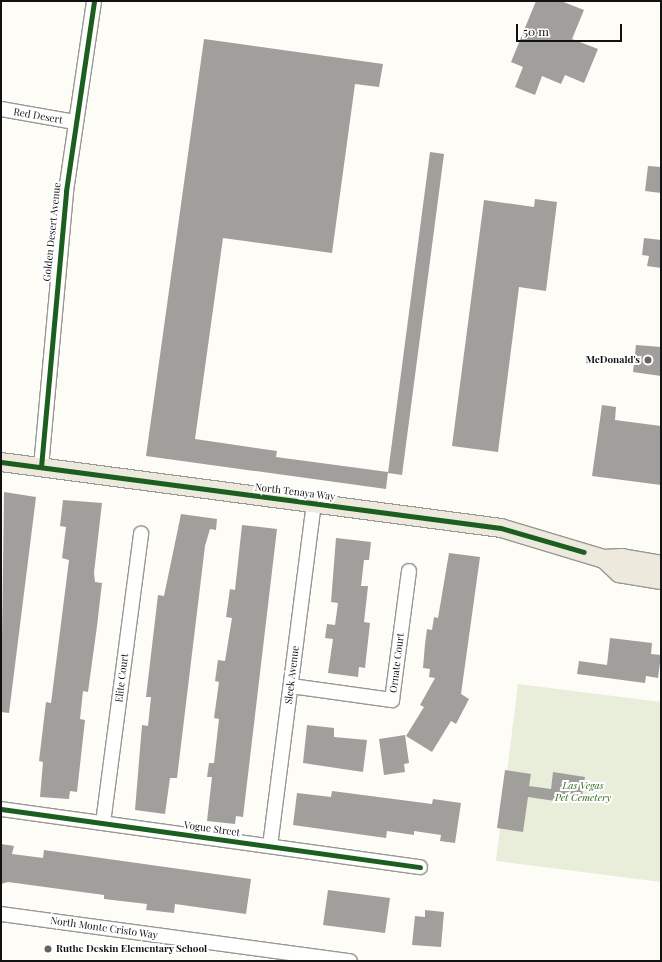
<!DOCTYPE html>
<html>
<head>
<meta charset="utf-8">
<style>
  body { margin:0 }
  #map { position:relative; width:662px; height:962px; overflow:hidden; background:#fdfcf7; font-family:"Playfair Display",serif }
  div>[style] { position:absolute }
  .cemetery>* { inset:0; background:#e9eedb }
  .building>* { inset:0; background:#a19f9c }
  .roads { filter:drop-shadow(1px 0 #979795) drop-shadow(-1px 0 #979795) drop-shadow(0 1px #979795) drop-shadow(0 -1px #979795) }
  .minor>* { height:14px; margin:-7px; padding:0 7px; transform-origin:7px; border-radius:7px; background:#fffffe }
  .major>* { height:18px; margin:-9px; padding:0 9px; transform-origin:9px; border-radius:9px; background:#ede9dc }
  .cycleway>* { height:5px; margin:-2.5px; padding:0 2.5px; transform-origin:2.5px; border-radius:2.5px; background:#1b5e20 }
  .dots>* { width:11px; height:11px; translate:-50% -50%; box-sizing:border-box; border:2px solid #fff; border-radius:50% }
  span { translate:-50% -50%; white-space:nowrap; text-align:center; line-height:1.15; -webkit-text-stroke:4px #fff; paint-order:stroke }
  .street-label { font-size:10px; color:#111 }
  .poi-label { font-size:10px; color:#111; font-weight:700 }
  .right { translate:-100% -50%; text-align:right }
  .left { translate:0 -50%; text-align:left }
  .park-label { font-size:10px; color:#2f6b1f; font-style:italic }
  .frame { position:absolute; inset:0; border:2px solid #111; pointer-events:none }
  .scale { position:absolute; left:516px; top:24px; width:106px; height:18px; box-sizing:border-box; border:2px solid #111; border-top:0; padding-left:5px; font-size:12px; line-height:14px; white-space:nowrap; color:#111; -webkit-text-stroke:3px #fff; paint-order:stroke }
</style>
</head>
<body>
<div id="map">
  <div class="cemetery">
    <i style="clip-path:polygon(518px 684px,661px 702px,661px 882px,496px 861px)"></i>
  </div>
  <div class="building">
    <i style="clip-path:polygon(536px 1px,561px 1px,584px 10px,572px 39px,598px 49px,584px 83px,565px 75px,561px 84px,542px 76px,535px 95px,515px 87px,523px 67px,511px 62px)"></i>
    <i style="clip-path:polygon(204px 39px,383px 64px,379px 87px,355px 84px,332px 253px,223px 238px,195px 439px,277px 451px,276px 457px,388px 472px,386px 489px,146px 456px)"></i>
    <i style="clip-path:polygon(430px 152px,444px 154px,402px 475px,388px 473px)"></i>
    <i style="clip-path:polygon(648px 166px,661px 167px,661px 193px,645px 191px)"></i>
    <i style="clip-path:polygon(535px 199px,557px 202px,546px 291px,519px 287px,498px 452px,452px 446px,484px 200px,534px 207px)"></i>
    <i style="clip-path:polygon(644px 238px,661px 240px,661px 268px,647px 266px,649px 256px,642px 255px)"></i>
    <i style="clip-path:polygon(636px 345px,661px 347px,661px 376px,633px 372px)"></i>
    <i style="clip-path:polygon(602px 405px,616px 407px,615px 420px,661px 426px,661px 485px,592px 476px)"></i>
    <i style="clip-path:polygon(4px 492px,36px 497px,9px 713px,1px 712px)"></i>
    <i style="clip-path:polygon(63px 500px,102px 503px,94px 573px,95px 582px,102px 583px,97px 626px,88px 692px,83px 691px,80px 719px,85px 720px,77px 792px,70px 791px,69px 799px,40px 797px,43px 762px,39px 761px,46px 702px,51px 703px,69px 560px,62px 558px,66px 527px,60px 526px)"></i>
    <i style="clip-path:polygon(181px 514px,217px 519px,216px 530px,210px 529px,205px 546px,177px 778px,170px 778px,165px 814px,135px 810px,142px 725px,148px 726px,151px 697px,146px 697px,158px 595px,164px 596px)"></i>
    <i style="clip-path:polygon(242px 525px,277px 529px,243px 817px,236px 816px,235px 824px,207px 821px,212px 777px,207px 777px,209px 763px,214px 763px,219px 719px,214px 718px,219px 682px,215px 681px,218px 660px,225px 661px,232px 618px,226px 617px,230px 589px,235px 590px)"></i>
    <i style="clip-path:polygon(336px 538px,371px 542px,369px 560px,364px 560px,361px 586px,368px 586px,364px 622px,370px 623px,365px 668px,359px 667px,358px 677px,328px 673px,333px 639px,325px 638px,327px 624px,335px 625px,338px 603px,331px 602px)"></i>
    <i style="clip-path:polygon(449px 553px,480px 557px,461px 694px,469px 699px,456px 724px,451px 721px,432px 752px,406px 736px,424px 707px,420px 705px,435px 678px,429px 677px,430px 669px,423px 668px,425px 644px,427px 629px,432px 630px,434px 617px,438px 618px)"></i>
    <i style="clip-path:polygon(610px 638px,652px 643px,651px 654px,661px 655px,658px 678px,646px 676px,645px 683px,577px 674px,579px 661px,607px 665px)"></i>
    <i style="clip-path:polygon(307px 725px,334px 728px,334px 737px,367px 740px,363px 772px,303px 763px)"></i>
    <i style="clip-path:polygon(405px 735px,409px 763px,404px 764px,405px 772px,384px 775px,379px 739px)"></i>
    <i style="clip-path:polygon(505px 770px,531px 774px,529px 786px,551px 789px,553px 772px,585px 777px,582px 796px,556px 796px,555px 801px,528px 797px,523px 832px,497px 828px)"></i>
    <i style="clip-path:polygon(332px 791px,432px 804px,433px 799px,461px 803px,455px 843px,440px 841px,441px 835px,414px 831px,414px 835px,387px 831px,386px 838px,293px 825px,297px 793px,331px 797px)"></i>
    <i style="clip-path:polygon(1px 844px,14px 846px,12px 854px,20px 855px,43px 858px,44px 850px,251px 879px,246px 914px,175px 904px,174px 913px,146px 910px,147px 904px,104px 899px,104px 895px,8px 882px,1px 884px)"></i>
    <i style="clip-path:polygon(328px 890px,390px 898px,385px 933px,323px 925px)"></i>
    <i style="clip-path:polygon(425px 910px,444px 912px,441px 947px,412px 945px,415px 916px,425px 917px)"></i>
  </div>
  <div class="roads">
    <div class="minor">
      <i style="left:1px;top:109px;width:75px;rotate:10deg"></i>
      <i style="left:41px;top:467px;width:277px;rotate:-84.8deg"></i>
      <i style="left:66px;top:191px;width:192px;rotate:-81.6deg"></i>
      <i style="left:291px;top:686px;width:102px;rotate:7.9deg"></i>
      <i style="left:392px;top:700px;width:130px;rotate:-82.5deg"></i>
      <i style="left:1px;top:809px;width:423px;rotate:7.9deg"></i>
      <i style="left:103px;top:823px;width:292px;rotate:-82.5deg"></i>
      <i style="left:270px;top:846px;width:346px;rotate:-82.7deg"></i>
      <i style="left:1px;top:914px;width:352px;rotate:7.7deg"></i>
    </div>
    <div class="major">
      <i style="left:1px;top:462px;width:504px;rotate:7.52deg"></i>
      <i style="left:501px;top:528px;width:108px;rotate:16.8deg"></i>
      <i style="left:604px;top:559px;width:21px;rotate:43deg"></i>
      <i style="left:619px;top:573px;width:43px;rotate:9.5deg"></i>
      <i style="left:604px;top:559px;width:18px;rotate:-3deg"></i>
      <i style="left:622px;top:558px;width:40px;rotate:10deg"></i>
    </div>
  </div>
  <div class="cycleway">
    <i style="left:1px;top:462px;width:504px;rotate:7.52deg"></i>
    <i style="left:501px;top:528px;width:86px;rotate:16.1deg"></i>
    <i style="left:41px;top:467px;width:277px;rotate:-84.8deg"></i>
    <i style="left:66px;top:191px;width:192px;rotate:-81.6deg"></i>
    <i style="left:1px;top:809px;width:423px;rotate:7.9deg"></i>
  </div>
  <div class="dots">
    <i style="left:648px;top:360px;background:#646362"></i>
    <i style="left:48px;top:949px;background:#646362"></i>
  </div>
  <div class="street-label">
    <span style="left:38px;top:116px;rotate:10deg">Red Desert</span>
    <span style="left:52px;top:232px;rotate:-84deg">Golden Desert Avenue</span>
    <span style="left:295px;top:492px;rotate:7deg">North Tenaya Way</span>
    <span style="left:397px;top:663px;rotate:-83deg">Ornate Court</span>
    <span style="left:292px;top:675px;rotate:-83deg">Sleek Avenue</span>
    <span style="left:122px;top:678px;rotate:-83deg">Elite Court</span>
    <span style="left:212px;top:829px;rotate:8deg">Vogue Street</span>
    <span style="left:104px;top:928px;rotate:8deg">North Monte Cristo Way</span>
  </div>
  <div class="poi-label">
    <span class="right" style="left:640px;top:360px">McDonald's</span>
    <span class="left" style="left:56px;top:949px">Ruthe Deskin Elementary School</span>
  </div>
  <div class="park-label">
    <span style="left:583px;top:791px">Las Vegas<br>Pet Cemetery</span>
  </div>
  <div class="frame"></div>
  <div class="scale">50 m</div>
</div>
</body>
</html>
